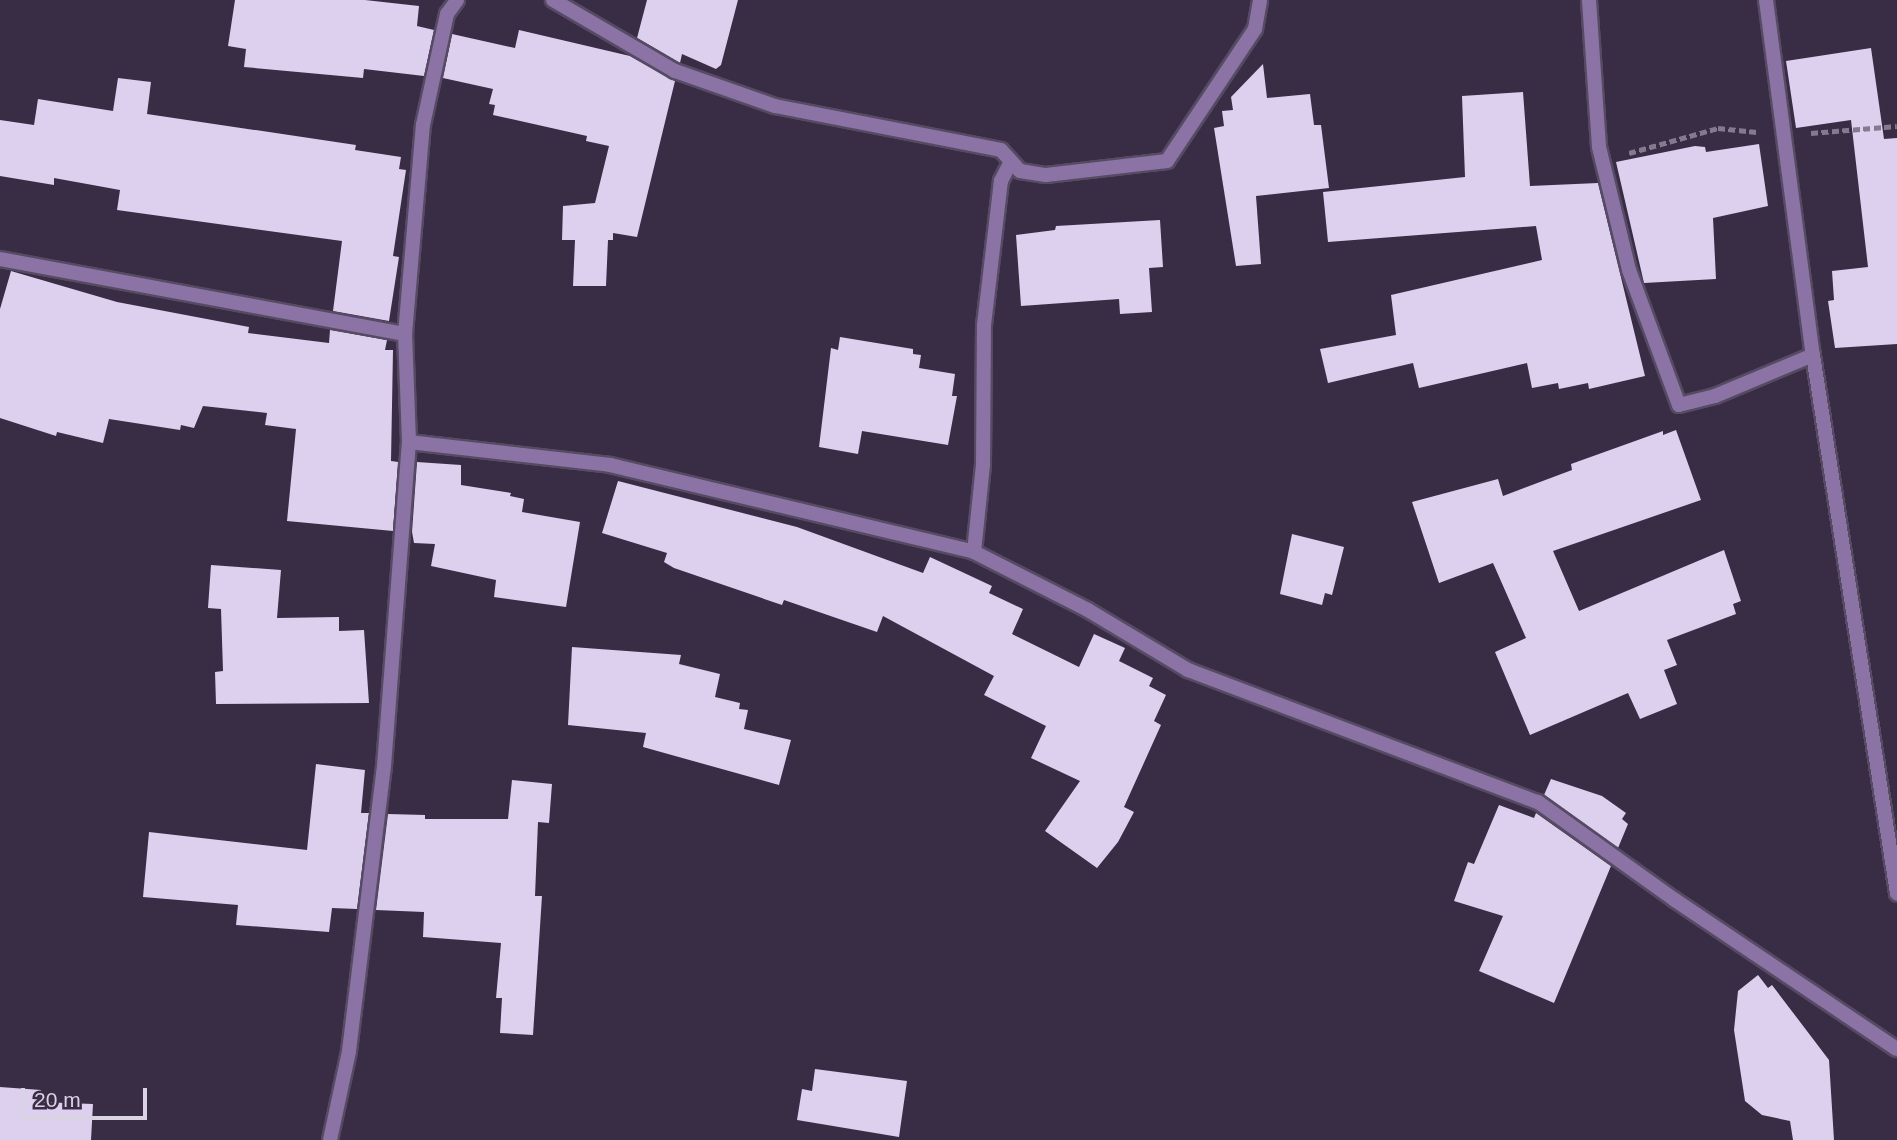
<!DOCTYPE html>
<html>
<head>
<meta charset="utf-8">
<style>
  body { margin:0 }
  #map { position:relative; width:1897px; height:1140px; overflow:hidden; background:#392d46; font-family:Helvetica,sans-serif }
  div>[style] { position:absolute }
  .building>* { inset:0; background:#ddcfee }
  .path>* { height:4.5px; margin-top:-2.25px; transform-origin:0; background:repeating-linear-gradient(90deg,#847a8f 0 7px,transparent 0 10.5px) }
  .roads { filter:drop-shadow(2px 0 #564b62) drop-shadow(-2px 0 #564b62) drop-shadow(0 2px #564b62) drop-shadow(0 -2px #564b62) }
  .lane>* { height:14px; margin:-7px; padding:0 7px; transform-origin:7px; border-radius:7px; background:#8b73a5 }
  .street>* { height:14px; margin:-7px; padding:0 7px; transform-origin:7px; border-radius:7px; background:#8b73a5 }
  span { translate:-50% -50%; white-space:nowrap; text-align:center; line-height:1.15; -webkit-text-stroke:7px #392d46; paint-order:stroke }
  .scale { position:absolute; left:21px; top:1088px; width:126px; height:32px; box-sizing:border-box; border:4px solid #dad3e3; border-top:0; padding-left:9px; font-size:21px; line-height:24px; white-space:nowrap; color:#dad3e3; -webkit-text-stroke:5px #392d46; paint-order:stroke }
</style>
</head>
<body>
<div id="map">
  <div class="building">
    <i style="clip-path:polygon(235px 0,365px 0,419px 6px,417px 26px,434px 30px,424px 76px,364px 69px,363px 78px,244px 67px,246px 49px,228px 46px)"></i>
    <i style="clip-path:polygon(647px 0,738px 0,721px 65px,716px 69px,682px 54px,680px 63px,637px 38px)"></i>
    <i style="clip-path:polygon(519px 30px,630px 56px,675px 81px,637px 237px,613px 233px,613px 240px,608px 240px,606px 286px,573px 286px,575px 240px,562px 240px,563px 206px,595px 203px,609px 146px,586px 141px,587px 136px,493px 115px,495px 105px,489px 104px,493px 89px,443px 78px,452px 34px,515px 48px)"></i>
    <i style="clip-path:polygon(1871px 48px,1884px 139px,1897px 138px,1897px 344px,1835px 348px,1828px 301px,1834px 300px,1832px 271px,1868px 267px,1851px 120px,1796px 128px,1786px 61px)"></i>
    <i style="clip-path:polygon(1263px 64px,1267px 98px,1310px 94px,1314px 125px,1321px 125px,1329px 188px,1256px 196px,1261px 264px,1236px 266px,1214px 128px,1224px 126px,1222px 111px,1233px 110px,1231px 97px)"></i>
    <i style="clip-path:polygon(118px 78px,151px 82px,147px 114px,356px 145px,355px 150px,401px 157px,399px 169px,406px 170px,393px 256px,399px 257px,389px 321px,333px 311px,342px 241px,117px 210px,120px 190px,54px 178px,54px 185px,0 176px,0 120px,34px 125px,38px 99px,113px 111px)"></i>
    <i style="clip-path:polygon(1523px 92px,1530px 186px,1598px 183px,1645px 376px,1589px 389px,1588px 383px,1559px 389px,1558px 383px,1532px 388px,1527px 363px,1419px 388px,1413px 363px,1328px 383px,1320px 349px,1396px 335px,1391px 295px,1542px 260px,1536px 226px,1328px 242px,1323px 192px,1465px 177px,1462px 96px)"></i>
    <i style="clip-path:polygon(1759px 144px,1768px 206px,1713px 218px,1716px 279px,1644px 283px,1616px 162px,1695px 146px,1705px 147px,1706px 152px)"></i>
    <i style="clip-path:polygon(1160px 220px,1163px 267px,1149px 268px,1152px 312px,1120px 314px,1119px 299px,1021px 306px,1016px 235px,1055px 230px,1056px 226px)"></i>
    <i style="clip-path:polygon(11px 271px,117px 302px,249px 327px,248px 333px,329px 343px,330px 330px,387px 340px,385px 350px,393px 350px,391px 461px,398px 462px,393px 531px,287px 521px,296px 429px,265px 425px,267px 413px,203px 406px,194px 428px,181px 425px,180px 430px,109px 419px,103px 443px,57px 432px,56px 436px,0 418px,0 309px)"></i>
    <i style="clip-path:polygon(840px 337px,913px 349px,913px 354px,921px 355px,919px 368px,955px 374px,952px 396px,957px 396px,948px 445px,862px 431px,858px 454px,819px 447px,831px 348px,838px 350px)"></i>
    <i style="clip-path:polygon(1676px 430px,1701px 500px,1553px 551px,1579px 611px,1724px 550px,1741px 601px,1733px 604px,1736px 614px,1667px 640px,1677px 665px,1664px 670px,1677px 704px,1640px 719px,1628px 693px,1530px 735px,1495px 652px,1526px 638px,1493px 563px,1439px 583px,1412px 502px,1498px 479px,1503px 496px,1572px 470px,1571px 464px,1663px 431px,1663px 435px)"></i>
    <i style="clip-path:polygon(417px 462px,461px 465px,461px 485px,511px 493px,510px 496px,524px 499px,522px 512px,580px 522px,566px 607px,494px 597px,496px 580px,431px 566px,435px 544px,414px 543px,412px 532px)"></i>
    <i style="clip-path:polygon(618px 481px,797px 527px,923px 573px,930px 557px,992px 586px,989px 593px,1023px 609px,1012px 634px,1079px 667px,1094px 634px,1125px 648px,1119px 661px,1153px 678px,1149px 686px,1166px 695px,1154px 721px,1161px 725px,1124px 807px,1134px 812px,1118px 842px,1097px 868px,1045px 831px,1080px 781px,1031px 758px,1046px 726px,984px 695px,994px 676px,883px 616px,877px 632px,784px 600px,782px 605px,674px 568px,664px 562px,667px 553px,602px 533px)"></i>
    <i style="clip-path:polygon(1292px 534px,1344px 547px,1332px 595px,1325px 593px,1322px 605px,1280px 594px)"></i>
    <i style="clip-path:polygon(211px 565px,281px 570px,277px 618px,339px 617px,339px 631px,364px 630px,369px 703px,216px 704px,215px 672px,223px 671px,221px 609px,208px 608px)"></i>
    <i style="clip-path:polygon(572px 647px,681px 655px,679px 664px,720px 674px,715px 697px,740px 703px,739px 709px,748px 710px,744px 729px,791px 740px,779px 785px,643px 747px,646px 733px,568px 725px)"></i>
    <i style="clip-path:polygon(316px 764px,365px 770px,361px 813px,369px 813px,357px 909px,332px 908px,329px 932px,236px 925px,238px 905px,143px 897px,149px 832px,307px 850px)"></i>
    <i style="clip-path:polygon(1551px 779px,1602px 796px,1626px 813px,1622px 819px,1628px 824px,1618px 848px,1544px 795px)"></i>
    <i style="clip-path:polygon(512px 780px,552px 784px,549px 823px,538px 822px,535px 896px,542px 896px,533px 1035px,500px 1033px,502px 998px,496px 998px,501px 943px,423px 937px,424px 912px,376px 910px,388px 814px,425px 815px,425px 819px,512px 819px,508px 819px)"></i>
    <i style="clip-path:polygon(1499px 805px,1534px 818px,1536px 813px,1611px 866px,1554px 1003px,1479px 971px,1503px 916px,1454px 901px,1468px 862px,1474px 864px)"></i>
    <i style="clip-path:polygon(1758px 975px,1768px 988px,1772px 985px,1829px 1060px,1834px 1140px,1793px 1140px,1790px 1121px,1762px 1115px,1745px 1101px,1734px 1030px,1738px 991px)"></i>
    <i style="clip-path:polygon(815px 1069px,907px 1081px,899px 1137px,797px 1120px,802px 1089px,812px 1091px)"></i>
    <i style="clip-path:polygon(0 1087px,41px 1090px,40px 1102px,93px 1104px,91px 1140px,0 1140px)"></i>
  </div>
  <div class="path">
    <i style="left:1811px;top:133px;width:86px;rotate:-4.7deg"></i>
    <i style="left:1629px;top:153px;width:92px;rotate:-15.7deg"></i>
    <i style="left:1718px;top:128px;width:39px;rotate:6deg"></i>
  </div>
  <div class="roads">
    <div class="lane">
      <i style="left:1589px;top:0;width:147px;rotate:86.1deg"></i>
      <i style="left:1599px;top:147px;width:127px;rotate:76.3deg"></i>
      <i style="left:1629px;top:270px;width:144px;rotate:69.7deg"></i>
      <i style="left:1679px;top:405px;width:37px;rotate:-14deg"></i>
      <i style="left:1715px;top:396px;width:106px;rotate:-22.7deg"></i>
    </div>
    <div class="street">
      <i style="left:553px;top:0;width:141px;rotate:30.2deg"></i>
      <i style="left:675px;top:71px;width:106px;rotate:19.3deg"></i>
      <i style="left:775px;top:106px;width:230px;rotate:11deg"></i>
      <i style="left:1001px;top:150px;width:28px;rotate:48deg"></i>
      <i style="left:1020px;top:171px;width:26px;rotate:9deg"></i>
      <i style="left:1046px;top:175px;width:122px;rotate:-6.6deg"></i>
      <i style="left:1167px;top:161px;width:159px;rotate:-56.3deg"></i>
      <i style="left:1255px;top:29px;width:29px;rotate:-80deg"></i>
      <i style="left:1766px;top:0;width:358px;rotate:82.5deg"></i>
      <i style="left:1813px;top:355px;width:545px;rotate:81.13deg"></i>
      <i style="left:0;top:259px;width:412px;rotate:10.5deg"></i>
      <i style="left:409px;top:442px;width:202px;rotate:6.5deg"></i>
      <i style="left:610px;top:465px;width:374px;rotate:13.4deg"></i>
      <i style="left:974px;top:552px;width:128px;rotate:27deg"></i>
      <i style="left:1088px;top:610px;width:117px;rotate:31deg"></i>
      <i style="left:1188px;top:670px;width:374px;rotate:20.7deg"></i>
      <i style="left:1538px;top:802px;width:168px;rotate:35.6deg"></i>
      <i style="left:1675px;top:900px;width:267px;rotate:33.9deg"></i>
      <i style="left:974px;top:552px;width:87px;rotate:-84.1deg"></i>
      <i style="left:983px;top:465px;width:140px;rotate:-89.6deg"></i>
      <i style="left:984px;top:325px;width:145px;rotate:-83.3deg"></i>
      <i style="left:1001px;top:181px;width:22px;rotate:-63deg"></i>
      <i style="left:330px;top:1140px;width:91px;rotate:-77.9deg"></i>
      <i style="left:349px;top:1051px;width:287px;rotate:-83deg"></i>
      <i style="left:384px;top:766px;width:325px;rotate:-85.6deg"></i>
      <i style="left:409px;top:442px;width:108px;rotate:-92.1deg"></i>
      <i style="left:405px;top:334px;width:210px;rotate:-85.1deg"></i>
      <i style="left:423px;top:125px;width:114px;rotate:-77.8deg"></i>
      <i style="left:447px;top:14px;width:17px;rotate:-54deg"></i>
    </div>
  </div>
  <div class="scale">20 m</div>
</div>
</body>
</html>
